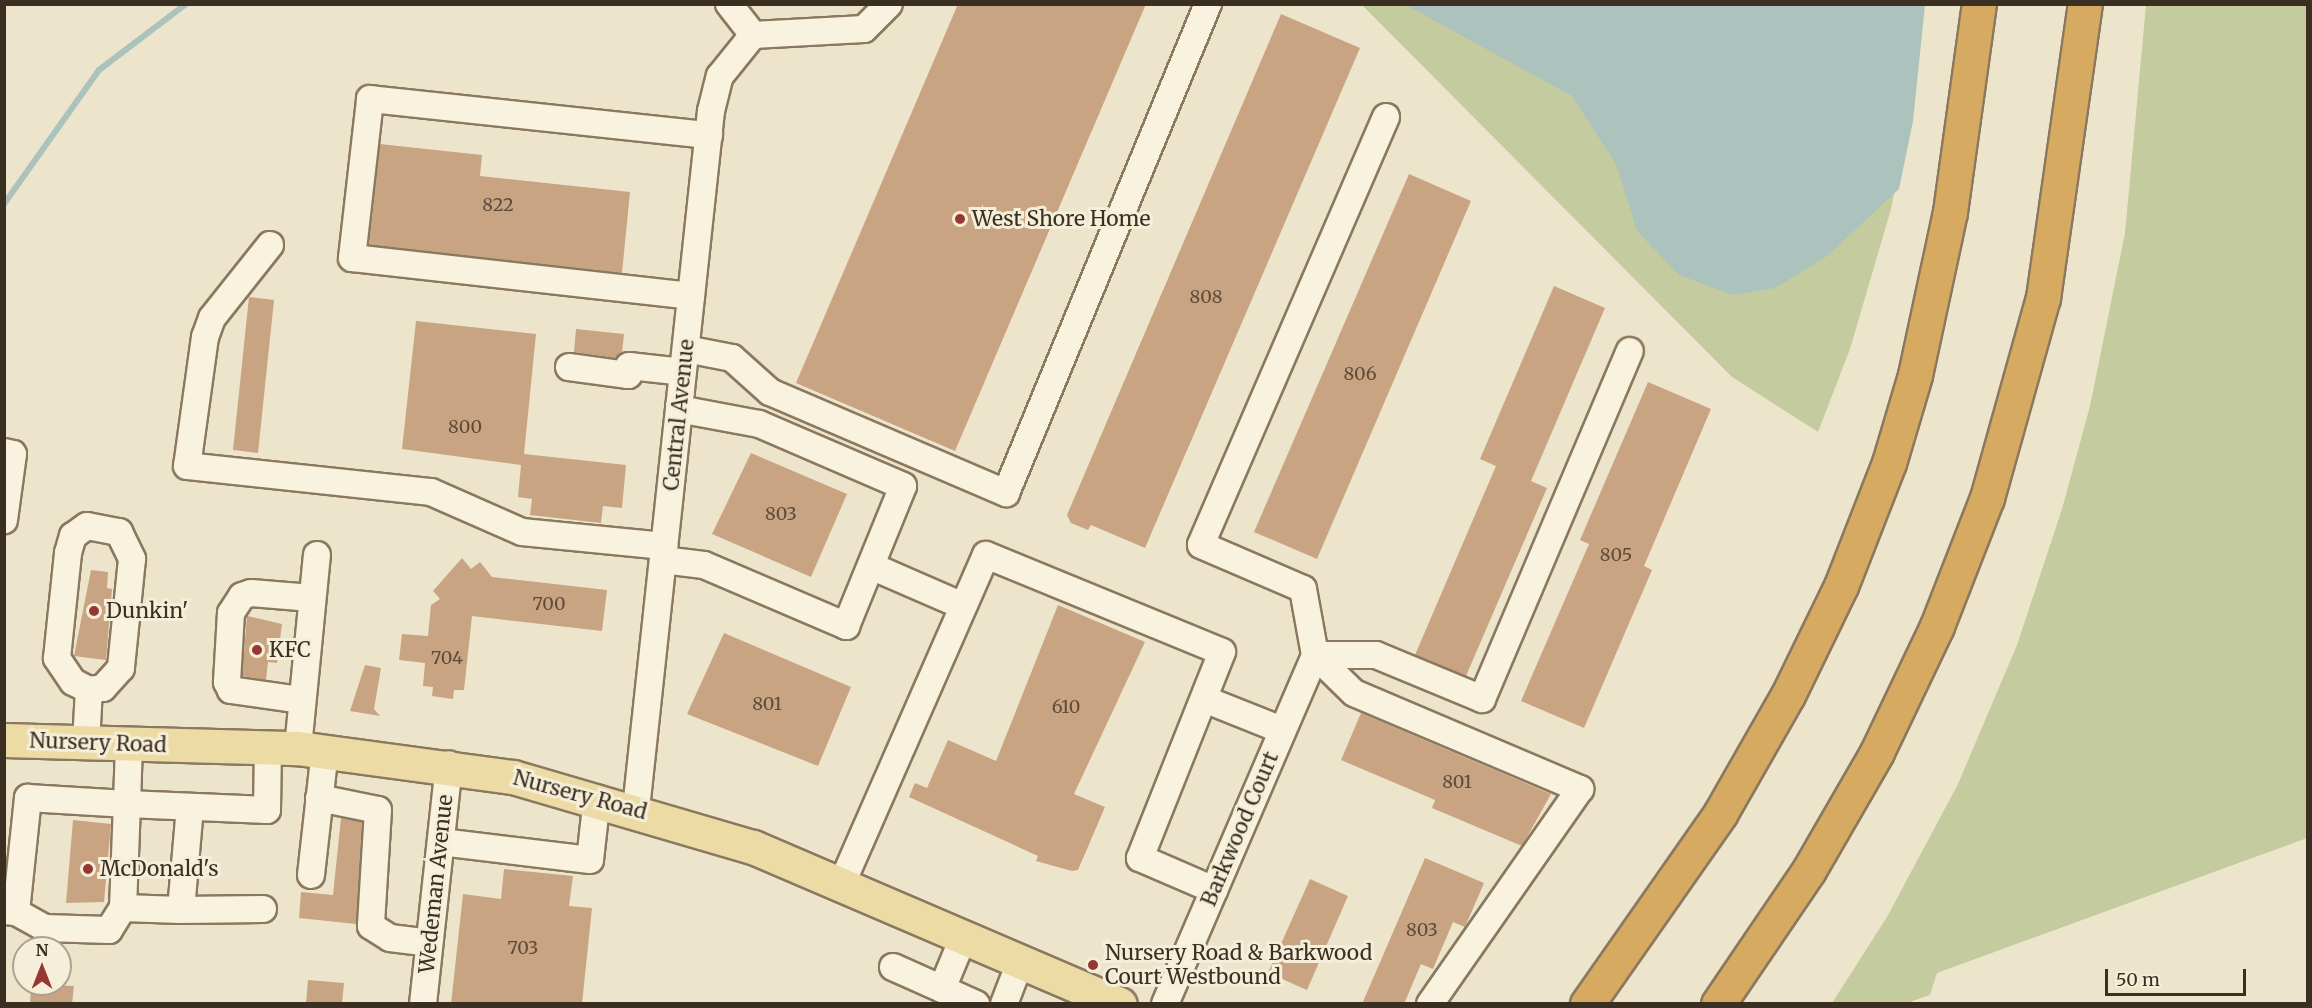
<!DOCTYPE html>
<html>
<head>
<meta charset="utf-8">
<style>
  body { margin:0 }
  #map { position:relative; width:2312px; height:1008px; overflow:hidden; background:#ede5cb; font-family:Merriweather,serif }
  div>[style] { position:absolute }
  .green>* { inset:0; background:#c4cb9e }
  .water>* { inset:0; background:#abc2bd }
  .stream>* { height:6px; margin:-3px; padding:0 3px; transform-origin:3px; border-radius:3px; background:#abc2bd }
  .building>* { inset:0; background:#c9a482 }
  .roads { filter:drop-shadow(2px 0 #8a785f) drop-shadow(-2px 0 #8a785f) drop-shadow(0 2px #8a785f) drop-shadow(0 -2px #8a785f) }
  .minor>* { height:26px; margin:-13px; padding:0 13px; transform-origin:13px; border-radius:13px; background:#f8f2de }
  .major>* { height:33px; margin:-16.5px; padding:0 16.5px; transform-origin:16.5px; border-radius:16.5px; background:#eddba5 }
  .highway>* { height:33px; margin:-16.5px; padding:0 16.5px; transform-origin:16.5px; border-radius:16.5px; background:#d7aa61 }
  .dots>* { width:16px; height:16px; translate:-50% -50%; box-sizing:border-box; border:3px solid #f5efda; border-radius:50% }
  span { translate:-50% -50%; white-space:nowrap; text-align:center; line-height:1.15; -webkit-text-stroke:6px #f5efda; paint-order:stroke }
  .number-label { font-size:18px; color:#5e4c3a }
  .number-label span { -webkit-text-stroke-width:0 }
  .poi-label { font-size:21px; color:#3b2f22 }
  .left { translate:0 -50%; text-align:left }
  .street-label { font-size:21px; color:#3b2f22 }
  .frame { position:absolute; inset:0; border:6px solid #3b2f22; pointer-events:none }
  .north { position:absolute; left:12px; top:936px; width:60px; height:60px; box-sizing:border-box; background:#f5efda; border:2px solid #aba290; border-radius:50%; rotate:0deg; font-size:16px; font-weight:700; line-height:24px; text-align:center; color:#3b2f22 }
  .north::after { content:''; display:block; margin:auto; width:21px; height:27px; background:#963732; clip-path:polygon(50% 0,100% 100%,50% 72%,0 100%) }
  .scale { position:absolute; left:2105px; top:969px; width:141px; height:27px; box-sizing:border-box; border:3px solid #3b2f22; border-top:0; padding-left:8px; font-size:18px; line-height:21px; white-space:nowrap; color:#3b2f22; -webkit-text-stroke:4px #f5efda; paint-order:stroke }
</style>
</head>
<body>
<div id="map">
  <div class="green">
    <i style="clip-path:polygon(1362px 5px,1924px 5px,1912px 104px,1891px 209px,1850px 349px,1818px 432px,1732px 377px)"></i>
    <i style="clip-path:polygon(2146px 5px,2307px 5px,2307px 838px,1937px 973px,1930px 995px,1907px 1003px,1832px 1003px,1887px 917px,1958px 784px,2017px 645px,2062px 509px,2090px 406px,2125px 233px)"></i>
  </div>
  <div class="water">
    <i style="clip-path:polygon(1406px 5px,1925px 5px,1913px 121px,1899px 189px,1827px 256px,1775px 288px,1733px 295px,1679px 275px,1637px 231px,1616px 164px,1572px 96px)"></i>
  </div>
  <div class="stream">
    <i style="left:4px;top:204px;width:164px;rotate:-54.7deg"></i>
    <i style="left:99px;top:70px;width:109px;rotate:-37.2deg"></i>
  </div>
  <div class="building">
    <i style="clip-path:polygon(958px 4px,1146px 4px,955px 451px,796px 383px)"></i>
    <i style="clip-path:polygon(1281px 14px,1360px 48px,1145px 548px,1091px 525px,1088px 530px,1071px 523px,1067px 515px)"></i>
    <i style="clip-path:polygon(380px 144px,482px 155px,480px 176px,630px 192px,622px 273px,369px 245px)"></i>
    <i style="clip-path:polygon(1409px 174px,1471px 201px,1317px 559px,1254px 532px)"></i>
    <i style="clip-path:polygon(1554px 286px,1605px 308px,1531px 481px,1547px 488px,1466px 676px,1415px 655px,1496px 466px,1480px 459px)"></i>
    <i style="clip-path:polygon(249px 297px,274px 300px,258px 453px,233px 450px)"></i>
    <i style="clip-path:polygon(416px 321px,536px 334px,524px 454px,626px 465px,622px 508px,603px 506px,601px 523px,530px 515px,532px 499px,518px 497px,521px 465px,402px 449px)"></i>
    <i style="clip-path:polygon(576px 329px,624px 334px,622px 353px,616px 358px,574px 352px)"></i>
    <i style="clip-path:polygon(1648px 382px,1711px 409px,1644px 566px,1652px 570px,1584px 728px,1521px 701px,1589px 544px,1580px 540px)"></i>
    <i style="clip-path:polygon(751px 453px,847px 494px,811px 577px,712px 534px)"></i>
    <i style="clip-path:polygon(462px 558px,471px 569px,480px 562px,492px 577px,607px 590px,602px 631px,472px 616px,464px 690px,454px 690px,453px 699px,432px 696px,433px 687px,423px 686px,425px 663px,399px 660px,402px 634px,428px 636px,431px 605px,440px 599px,433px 591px)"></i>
    <i style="clip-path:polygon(91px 570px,108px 572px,107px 588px,112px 589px,106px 660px,74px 656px)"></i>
    <i style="clip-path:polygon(1058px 605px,1145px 642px,1074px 794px,1105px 807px,1078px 870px,1072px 871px,1036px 861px,1038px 856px,909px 797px,915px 783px,927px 788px,948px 740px,996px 761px)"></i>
    <i style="clip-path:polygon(247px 616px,282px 624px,277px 663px,268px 662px,266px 680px,242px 676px)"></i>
    <i style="clip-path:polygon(724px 633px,851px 687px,818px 766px,687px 714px)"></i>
    <i style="clip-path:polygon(365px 665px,381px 668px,374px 709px,380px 716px,350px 711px)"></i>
    <i style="clip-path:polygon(1361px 713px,1551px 794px,1522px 846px,1432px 808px,1435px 800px,1341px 760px)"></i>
    <i style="clip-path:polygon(341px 818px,362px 822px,356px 924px,299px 918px,301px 892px,333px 895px)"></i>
    <i style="clip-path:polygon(73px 820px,111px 824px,104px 902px,66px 903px)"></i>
    <i style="clip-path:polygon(1425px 858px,1484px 883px,1465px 927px,1453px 922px,1433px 969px,1421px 964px,1404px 1004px,1362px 1004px)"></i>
    <i style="clip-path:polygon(504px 869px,573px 876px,569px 906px,592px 908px,582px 1004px,451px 1004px,463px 894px,501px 899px)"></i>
    <i style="clip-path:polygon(1310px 879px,1348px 896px,1307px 990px,1268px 973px)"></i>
    <i style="clip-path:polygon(308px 980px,344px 983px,342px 1004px,306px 1004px)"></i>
    <i style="clip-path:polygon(31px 984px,74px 986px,72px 1004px,30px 1004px)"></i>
  </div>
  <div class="roads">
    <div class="minor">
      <i style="left:729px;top:4px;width:39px;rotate:52deg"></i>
      <i style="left:753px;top:35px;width:111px;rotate:-3.1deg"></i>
      <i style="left:864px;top:29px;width:35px;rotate:-45deg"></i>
      <i style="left:1386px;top:117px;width:466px;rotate:113.4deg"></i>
      <i style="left:1201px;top:545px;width:111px;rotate:23.3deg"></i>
      <i style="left:1303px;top:589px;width:67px;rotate:79.7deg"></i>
      <i style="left:1315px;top:655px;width:54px;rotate:44.3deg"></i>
      <i style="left:1354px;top:693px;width:246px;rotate:23deg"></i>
      <i style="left:1580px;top:789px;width:262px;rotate:124.9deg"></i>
      <i style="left:270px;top:245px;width:93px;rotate:128.5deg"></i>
      <i style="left:212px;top:318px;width:20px;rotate:110deg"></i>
      <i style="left:205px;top:337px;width:130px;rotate:97.9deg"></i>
      <i style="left:187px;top:466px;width:245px;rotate:6.1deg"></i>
      <i style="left:431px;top:492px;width:99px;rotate:23.7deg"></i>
      <i style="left:522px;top:532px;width:143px;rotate:5.6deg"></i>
      <i style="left:691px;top:296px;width:341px;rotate:-173.6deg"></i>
      <i style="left:352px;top:258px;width:160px;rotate:-83.5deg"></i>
      <i style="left:370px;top:99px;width:341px;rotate:6.1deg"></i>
      <i style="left:686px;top:349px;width:47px;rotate:11.1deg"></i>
      <i style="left:732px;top:358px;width:51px;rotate:41.8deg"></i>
      <i style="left:770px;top:392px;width:257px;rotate:23.2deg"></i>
      <i style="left:1006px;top:493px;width:529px;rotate:-67.56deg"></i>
      <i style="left:569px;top:367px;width:60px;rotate:7.7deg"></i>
      <i style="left:628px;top:375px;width:9px;rotate:-84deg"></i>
      <i style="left:629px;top:366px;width:54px;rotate:6.3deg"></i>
      <i style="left:4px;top:452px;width:9px;rotate:13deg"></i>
      <i style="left:13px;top:454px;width:67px;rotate:97.8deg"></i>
      <i style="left:87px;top:526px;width:33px;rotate:11deg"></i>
      <i style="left:119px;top:532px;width:30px;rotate:64deg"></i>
      <i style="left:132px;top:559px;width:110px;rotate:95.8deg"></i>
      <i style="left:121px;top:668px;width:27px;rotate:132deg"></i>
      <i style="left:103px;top:688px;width:14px;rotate:172deg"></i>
      <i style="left:89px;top:690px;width:18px;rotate:-153deg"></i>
      <i style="left:73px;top:682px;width:29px;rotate:-124deg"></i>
      <i style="left:57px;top:658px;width:106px;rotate:-84deg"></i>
      <i style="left:68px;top:553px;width:18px;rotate:-74deg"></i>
      <i style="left:73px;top:536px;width:17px;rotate:-36deg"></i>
      <i style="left:663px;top:560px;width:41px;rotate:7deg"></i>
      <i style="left:704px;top:565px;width:155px;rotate:23.2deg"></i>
      <i style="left:846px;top:626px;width:151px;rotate:-67.8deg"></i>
      <i style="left:903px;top:486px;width:157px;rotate:-156.7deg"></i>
      <i style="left:759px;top:424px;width:81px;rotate:-169.4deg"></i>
      <i style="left:871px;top:566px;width:100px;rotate:23.5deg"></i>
      <i style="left:1315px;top:655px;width:61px"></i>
      <i style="left:1376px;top:655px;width:115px;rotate:22.5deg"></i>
      <i style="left:1482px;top:699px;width:378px;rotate:-67deg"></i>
      <i style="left:1204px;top:699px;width:84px;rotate:21.7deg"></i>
      <i style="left:301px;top:700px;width:71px;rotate:-171.9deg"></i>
      <i style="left:231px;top:690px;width:9px;rotate:-117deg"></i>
      <i style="left:227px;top:682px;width:69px;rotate:-86.7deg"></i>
      <i style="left:231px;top:613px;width:20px;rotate:-57deg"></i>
      <i style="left:242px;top:596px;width:9px;rotate:-18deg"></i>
      <i style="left:251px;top:593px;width:61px;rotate:4.7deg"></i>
      <i style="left:86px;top:743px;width:53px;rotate:-86.8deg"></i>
      <i style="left:298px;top:748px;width:194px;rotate:-84.4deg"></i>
      <i style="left:319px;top:798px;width:60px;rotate:11.5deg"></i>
      <i style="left:378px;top:810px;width:116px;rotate:93.5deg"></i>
      <i style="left:371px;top:926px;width:22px;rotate:32deg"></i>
      <i style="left:390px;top:938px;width:39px;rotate:7deg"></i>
      <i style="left:190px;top:807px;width:103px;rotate:95deg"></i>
      <i style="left:181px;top:910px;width:82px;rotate:-0.7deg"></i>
      <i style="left:636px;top:809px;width:702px;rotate:-83.87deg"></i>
      <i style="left:711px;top:111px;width:36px;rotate:-76deg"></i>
      <i style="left:720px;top:76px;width:53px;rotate:-51.2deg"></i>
      <i style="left:441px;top:842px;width:150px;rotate:6.9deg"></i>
      <i style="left:590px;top:860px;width:62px;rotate:-83.6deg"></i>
      <i style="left:311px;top:875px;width:125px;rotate:-83.6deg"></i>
      <i style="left:842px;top:883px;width:358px;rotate:-66.3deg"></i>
      <i style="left:986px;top:555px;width:255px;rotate:22.3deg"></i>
      <i style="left:1222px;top:652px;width:222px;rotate:111.7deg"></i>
      <i style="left:1140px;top:858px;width:81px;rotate:23.4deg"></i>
      <i style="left:123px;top:908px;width:58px;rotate:2deg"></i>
      <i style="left:4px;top:911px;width:12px;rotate:5deg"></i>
      <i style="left:16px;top:912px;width:115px;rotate:-84deg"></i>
      <i style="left:28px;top:798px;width:99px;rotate:3.5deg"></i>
      <i style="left:127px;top:804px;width:59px;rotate:-88.1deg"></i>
      <i style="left:16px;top:912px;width:33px;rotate:29deg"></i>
      <i style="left:45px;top:928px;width:64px;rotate:1.8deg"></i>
      <i style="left:109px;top:930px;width:26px;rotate:-58deg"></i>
      <i style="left:123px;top:908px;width:104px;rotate:-87.8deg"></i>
      <i style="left:127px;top:804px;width:140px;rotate:2.5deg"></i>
      <i style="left:267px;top:810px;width:62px;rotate:-89.1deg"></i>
      <i style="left:893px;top:967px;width:91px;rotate:24deg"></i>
      <i style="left:942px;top:989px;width:57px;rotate:-67.5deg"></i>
      <i style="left:423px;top:1004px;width:241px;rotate:-83.8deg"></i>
      <i style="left:1004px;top:1004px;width:47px;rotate:-68.9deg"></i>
      <i style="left:1165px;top:1004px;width:380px;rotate:-66.7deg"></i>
    </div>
    <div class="major">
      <i style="left:4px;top:740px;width:294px;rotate:1.6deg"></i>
      <i style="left:298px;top:748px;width:217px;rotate:7.7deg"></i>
      <i style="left:513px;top:777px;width:250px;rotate:16.3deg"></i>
      <i style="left:753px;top:847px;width:399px;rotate:23.2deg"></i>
    </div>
    <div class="highway">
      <i style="left:1587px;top:1004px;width:232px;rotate:-55deg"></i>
      <i style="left:1720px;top:814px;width:137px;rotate:-60.3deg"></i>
      <i style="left:1788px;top:695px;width:121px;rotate:-64.1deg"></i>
      <i style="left:1841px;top:586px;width:132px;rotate:-68.7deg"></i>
      <i style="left:1889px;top:463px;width:92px;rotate:-73.5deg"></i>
      <i style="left:1915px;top:375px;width:167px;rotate:-77.9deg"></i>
      <i style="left:1950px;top:212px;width:210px;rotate:-82.1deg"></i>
      <i style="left:1718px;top:1004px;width:162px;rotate:-55.8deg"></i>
      <i style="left:1809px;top:870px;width:136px;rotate:-60deg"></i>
      <i style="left:1877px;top:752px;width:140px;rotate:-64.5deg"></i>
      <i style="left:1937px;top:626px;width:137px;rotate:-68.7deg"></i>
      <i style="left:1987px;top:498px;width:208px;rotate:-74.4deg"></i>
      <i style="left:2043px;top:298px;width:297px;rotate:-81.9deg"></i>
    </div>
  </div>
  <div class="dots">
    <i style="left:960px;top:219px;background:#963732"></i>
    <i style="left:94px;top:611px;background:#963732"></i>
    <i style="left:257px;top:650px;background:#963732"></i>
    <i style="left:88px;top:869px;background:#963732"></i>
    <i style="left:1093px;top:965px;background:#963732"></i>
  </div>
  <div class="number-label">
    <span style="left:498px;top:205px">822</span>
    <span style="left:1206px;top:297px">808</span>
    <span style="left:1360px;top:374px">806</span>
    <span style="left:465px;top:427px">800</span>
    <span style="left:781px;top:514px">803</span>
    <span style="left:1616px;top:555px">805</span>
    <span style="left:549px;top:604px">700</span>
    <span style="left:447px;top:658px">704</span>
    <span style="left:767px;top:704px">801</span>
    <span style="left:1066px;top:707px">610</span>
    <span style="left:1457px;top:782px">801</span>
    <span style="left:1422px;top:930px">803</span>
    <span style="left:523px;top:948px">703</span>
  </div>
  <div class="poi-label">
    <span class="left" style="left:972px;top:219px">West Shore Home</span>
    <span class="left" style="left:106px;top:611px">Dunkin'</span>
    <span class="left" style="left:269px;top:650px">KFC</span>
    <span class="left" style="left:100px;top:869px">McDonald's</span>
    <span class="left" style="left:1105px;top:965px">Nursery Road &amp; Barkwood<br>Court Westbound</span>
  </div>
  <div class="street-label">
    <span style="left:679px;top:415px;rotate:-84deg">Central Avenue</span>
    <span style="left:98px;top:743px;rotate:2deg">Nursery Road</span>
    <span style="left:580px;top:795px;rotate:15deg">Nursery Road</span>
    <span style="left:1240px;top:829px;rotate:-67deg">Barkwood Court</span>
    <span style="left:436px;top:884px;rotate:-84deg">Wedeman Avenue</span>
  </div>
  <div class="frame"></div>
  <div class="north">N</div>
  <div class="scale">50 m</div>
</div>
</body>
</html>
